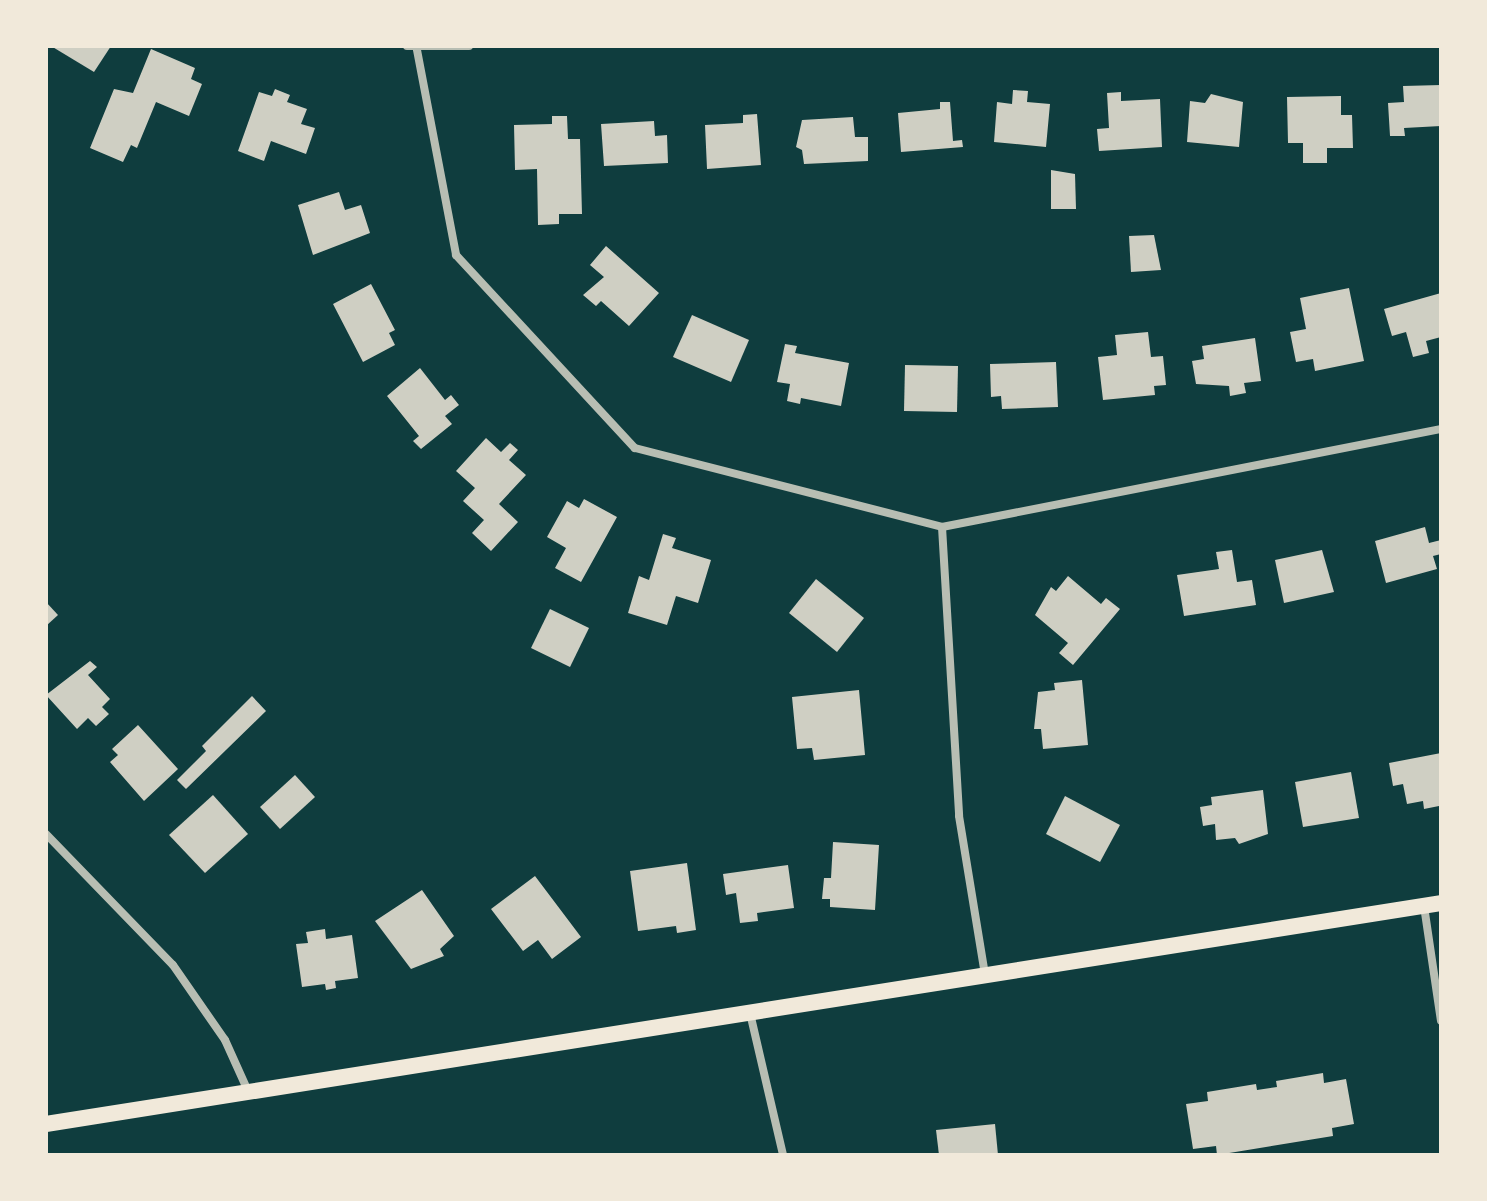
<!DOCTYPE html>
<html>
<head>
<meta charset="utf-8">
<style>
  body { margin:0 }
  #map { position:relative; width:1487px; height:1201px; overflow:hidden; background:#0f3d3e; font-family:"IBM Plex Sans",sans-serif }
  div>[style] { position:absolute }
  .building>* { inset:0; background:#cfcfc3 }
  .minor>* { height:8px; margin:-4px; padding:0 4px; transform-origin:4px; border-radius:4px; background:#b8beb3 }
  .secondary>* { height:16px; margin:-8px; padding:0 8px; transform-origin:8px; border-radius:8px; background:#f1e9da }
  span { translate:-50% -50%; white-space:nowrap; text-align:center; line-height:1.15; -webkit-text-stroke:7px #f1e9da; paint-order:stroke }
  .frame { position:absolute; inset:0; border:48px solid #f1e9da; pointer-events:none }
</style>
</head>
<body>
<div id="map">
  <div class="building">
    <i style="clip-path:polygon(51px 46px,111px 46px,94px 72px)"></i>
    <i style="clip-path:polygon(151px 49px,195px 68px,191px 79px,202px 84px,189px 116px,156px 102px,137px 148px,131px 145px,123px 162px,90px 148px,114px 89px,133px 93px)"></i>
    <i style="clip-path:polygon(1441px 85px,1441px 126px,1404px 128px,1405px 136px,1390px 136px,1388px 103px,1404px 102px,1403px 86px)"></i>
    <i style="clip-path:polygon(275px 89px,290px 95px,287px 102px,307px 109px,301px 124px,315px 128px,306px 154px,271px 141px,264px 161px,238px 151px,259px 92px,272px 96px)"></i>
    <i style="clip-path:polygon(1013px 90px,1028px 91px,1027px 102px,1050px 104px,1046px 147px,994px 142px,997px 102px,1012px 104px)"></i>
    <i style="clip-path:polygon(1121px 92px,1121px 101px,1160px 99px,1162px 147px,1099px 151px,1097px 129px,1109px 128px,1107px 93px)"></i>
    <i style="clip-path:polygon(1211px 94px,1243px 102px,1239px 147px,1187px 142px,1190px 101px,1205px 103px)"></i>
    <i style="clip-path:polygon(1341px 96px,1341px 115px,1352px 115px,1353px 148px,1327px 148px,1327px 163px,1303px 163px,1303px 143px,1288px 143px,1287px 97px)"></i>
    <i style="clip-path:polygon(940px 102px,950px 102px,953px 141px,962px 140px,963px 147px,901px 152px,898px 113px,940px 109px)"></i>
    <i style="clip-path:polygon(757px 114px,761px 165px,707px 169px,705px 125px,743px 123px,743px 115px)"></i>
    <i style="clip-path:polygon(552px 116px,567px 116px,568px 139px,580px 139px,582px 214px,559px 214px,559px 224px,538px 225px,537px 169px,515px 170px,514px 125px,552px 124px)"></i>
    <i style="clip-path:polygon(853px 117px,855px 137px,868px 137px,868px 161px,804px 164px,802px 150px,796px 147px,802px 120px)"></i>
    <i style="clip-path:polygon(654px 121px,655px 136px,667px 135px,668px 163px,604px 166px,601px 124px)"></i>
    <i style="clip-path:polygon(1051px 170px,1075px 174px,1076px 209px,1051px 209px)"></i>
    <i style="clip-path:polygon(339px 192px,345px 210px,361px 205px,370px 233px,313px 255px,298px 205px)"></i>
    <i style="clip-path:polygon(1154px 235px,1161px 270px,1131px 272px,1129px 236px)"></i>
    <i style="clip-path:polygon(606px 246px,659px 293px,629px 326px,601px 301px,596px 306px,583px 295px,604px 277px,590px 265px)"></i>
    <i style="clip-path:polygon(371px 284px,395px 330px,389px 333px,395px 345px,363px 362px,333px 304px)"></i>
    <i style="clip-path:polygon(1349px 288px,1364px 361px,1315px 371px,1313px 359px,1296px 362px,1290px 332px,1306px 329px,1300px 298px)"></i>
    <i style="clip-path:polygon(1441px 293px,1441px 337px,1426px 341px,1429px 353px,1413px 357px,1406px 332px,1392px 336px,1384px 309px)"></i>
    <i style="clip-path:polygon(692px 315px,749px 340px,731px 382px,673px 357px)"></i>
    <i style="clip-path:polygon(1148px 332px,1151px 357px,1163px 356px,1166px 385px,1154px 386px,1155px 395px,1103px 400px,1098px 357px,1117px 355px,1115px 335px)"></i>
    <i style="clip-path:polygon(1255px 338px,1261px 381px,1244px 383px,1246px 393px,1230px 396px,1229px 386px,1196px 384px,1192px 361px,1204px 359px,1202px 346px)"></i>
    <i style="clip-path:polygon(785px 344px,797px 346px,795px 353px,849px 363px,841px 406px,801px 398px,800px 404px,787px 401px,790px 384px,777px 382px)"></i>
    <i style="clip-path:polygon(1056px 362px,1058px 407px,1002px 409px,1001px 396px,991px 397px,990px 364px)"></i>
    <i style="clip-path:polygon(905px 365px,958px 366px,957px 412px,904px 411px)"></i>
    <i style="clip-path:polygon(420px 368px,445px 400px,451px 395px,459px 405px,445px 416px,452px 424px,421px 449px,413px 441px,419px 436px,387px 396px)"></i>
    <i style="clip-path:polygon(486px 438px,501px 452px,510px 443px,518px 450px,509px 460px,526px 475px,499px 504px,518px 522px,491px 551px,472px 533px,484px 520px,463px 501px,475px 488px,456px 471px)"></i>
    <i style="clip-path:polygon(584px 499px,617px 517px,581px 582px,555px 568px,566px 548px,547px 537px,567px 501px,579px 508px)"></i>
    <i style="clip-path:polygon(1425px 527px,1429px 543px,1441px 540px,1441px 554px,1433px 556px,1437px 569px,1386px 583px,1375px 541px)"></i>
    <i style="clip-path:polygon(663px 534px,676px 538px,672px 548px,711px 560px,698px 603px,676px 596px,667px 625px,628px 613px,639px 576px,649px 580px)"></i>
    <i style="clip-path:polygon(1232px 550px,1237px 582px,1252px 580px,1256px 605px,1184px 616px,1177px 575px,1219px 569px,1216px 552px)"></i>
    <i style="clip-path:polygon(1322px 550px,1334px 592px,1284px 603px,1275px 560px)"></i>
    <i style="clip-path:polygon(1068px 576px,1101px 604px,1106px 598px,1120px 609px,1073px 665px,1059px 653px,1068px 643px,1035px 615px,1051px 587px,1056px 591px)"></i>
    <i style="clip-path:polygon(816px 579px,864px 618px,837px 652px,789px 613px)"></i>
    <i style="clip-path:polygon(46px 602px,58px 615px,46px 626px)"></i>
    <i style="clip-path:polygon(550px 609px,589px 628px,570px 667px,531px 648px)"></i>
    <i style="clip-path:polygon(90px 661px,97px 667px,88px 675px,110px 699px,102px 707px,109px 714px,96px 726px,88px 718px,77px 729px,46px 695px)"></i>
    <i style="clip-path:polygon(1082px 680px,1088px 745px,1043px 749px,1041px 729px,1034px 729px,1038px 692px,1055px 690px,1054px 683px)"></i>
    <i style="clip-path:polygon(859px 690px,865px 755px,814px 760px,812px 748px,797px 749px,792px 697px)"></i>
    <i style="clip-path:polygon(252px 696px,266px 711px,186px 789px,177px 780px,206px 751px,202px 746px)"></i>
    <i style="clip-path:polygon(138px 725px,178px 769px,144px 801px,110px 762px,118px 755px,112px 749px)"></i>
    <i style="clip-path:polygon(1441px 753px,1439px 806px,1424px 809px,1423px 801px,1407px 804px,1403px 784px,1393px 786px,1389px 763px)"></i>
    <i style="clip-path:polygon(1351px 772px,1359px 818px,1303px 827px,1295px 782px)"></i>
    <i style="clip-path:polygon(295px 775px,315px 797px,280px 829px,260px 807px)"></i>
    <i style="clip-path:polygon(1263px 790px,1268px 834px,1239px 844px,1235px 838px,1216px 840px,1215px 824px,1203px 826px,1200px 807px,1212px 805px,1211px 797px)"></i>
    <i style="clip-path:polygon(213px 795px,248px 834px,205px 873px,169px 835px)"></i>
    <i style="clip-path:polygon(1065px 796px,1120px 825px,1100px 862px,1046px 834px)"></i>
    <i style="clip-path:polygon(833px 842px,879px 845px,875px 910px,830px 907px,830px 899px,822px 899px,824px 878px,831px 878px)"></i>
    <i style="clip-path:polygon(687px 863px,696px 930px,677px 933px,676px 926px,638px 931px,630px 871px)"></i>
    <i style="clip-path:polygon(788px 865px,794px 908px,757px 913px,758px 921px,740px 923px,736px 893px,726px 895px,723px 874px)"></i>
    <i style="clip-path:polygon(535px 876px,581px 937px,552px 959px,538px 940px,523px 951px,491px 909px)"></i>
    <i style="clip-path:polygon(422px 890px,454px 936px,440px 949px,444px 956px,411px 969px,375px 921px)"></i>
    <i style="clip-path:polygon(325px 929px,326px 939px,352px 935px,358px 978px,335px 981px,336px 988px,326px 990px,325px 984px,302px 987px,296px 944px,308px 943px,306px 932px)"></i>
    <i style="clip-path:polygon(1323px 1073px,1324px 1083px,1346px 1079px,1354px 1124px,1332px 1128px,1333px 1136px,1217px 1155px,1216px 1146px,1193px 1149px,1186px 1104px,1208px 1101px,1207px 1092px,1256px 1084px,1257px 1090px,1277px 1087px,1276px 1081px)"></i>
    <i style="clip-path:polygon(995px 1124px,998px 1155px,939px 1155px,936px 1130px)"></i>
  </div>
  <div class="minor">
    <i style="left:407px;top:46px;width:62px"></i>
    <i style="left:417px;top:50px;width:209px;rotate:79.2deg"></i>
    <i style="left:456px;top:255px;width:263px;rotate:47.2deg"></i>
    <i style="left:635px;top:448px;width:317px;rotate:14.4deg"></i>
    <i style="left:942px;top:527px;width:509px;rotate:-11.11deg"></i>
    <i style="left:942px;top:527px;width:289px;rotate:86.6deg"></i>
    <i style="left:959px;top:816px;width:161px;rotate:80.7deg"></i>
    <i style="left:46px;top:834px;width:182px;rotate:45.9deg"></i>
    <i style="left:173px;top:965px;width:91px;rotate:55.3deg"></i>
    <i style="left:225px;top:1040px;width:56px;rotate:65.7deg"></i>
    <i style="left:1424px;top:906px;width:116px;rotate:81.6deg"></i>
    <i style="left:750px;top:1013px;width:146px;rotate:76.9deg"></i>
  </div>
  <div class="secondary">
    <i style="left:46px;top:1124px;width:1412px;rotate:-9deg"></i>
  </div>
  <div class="frame"></div>
</div>
</body>
</html>
